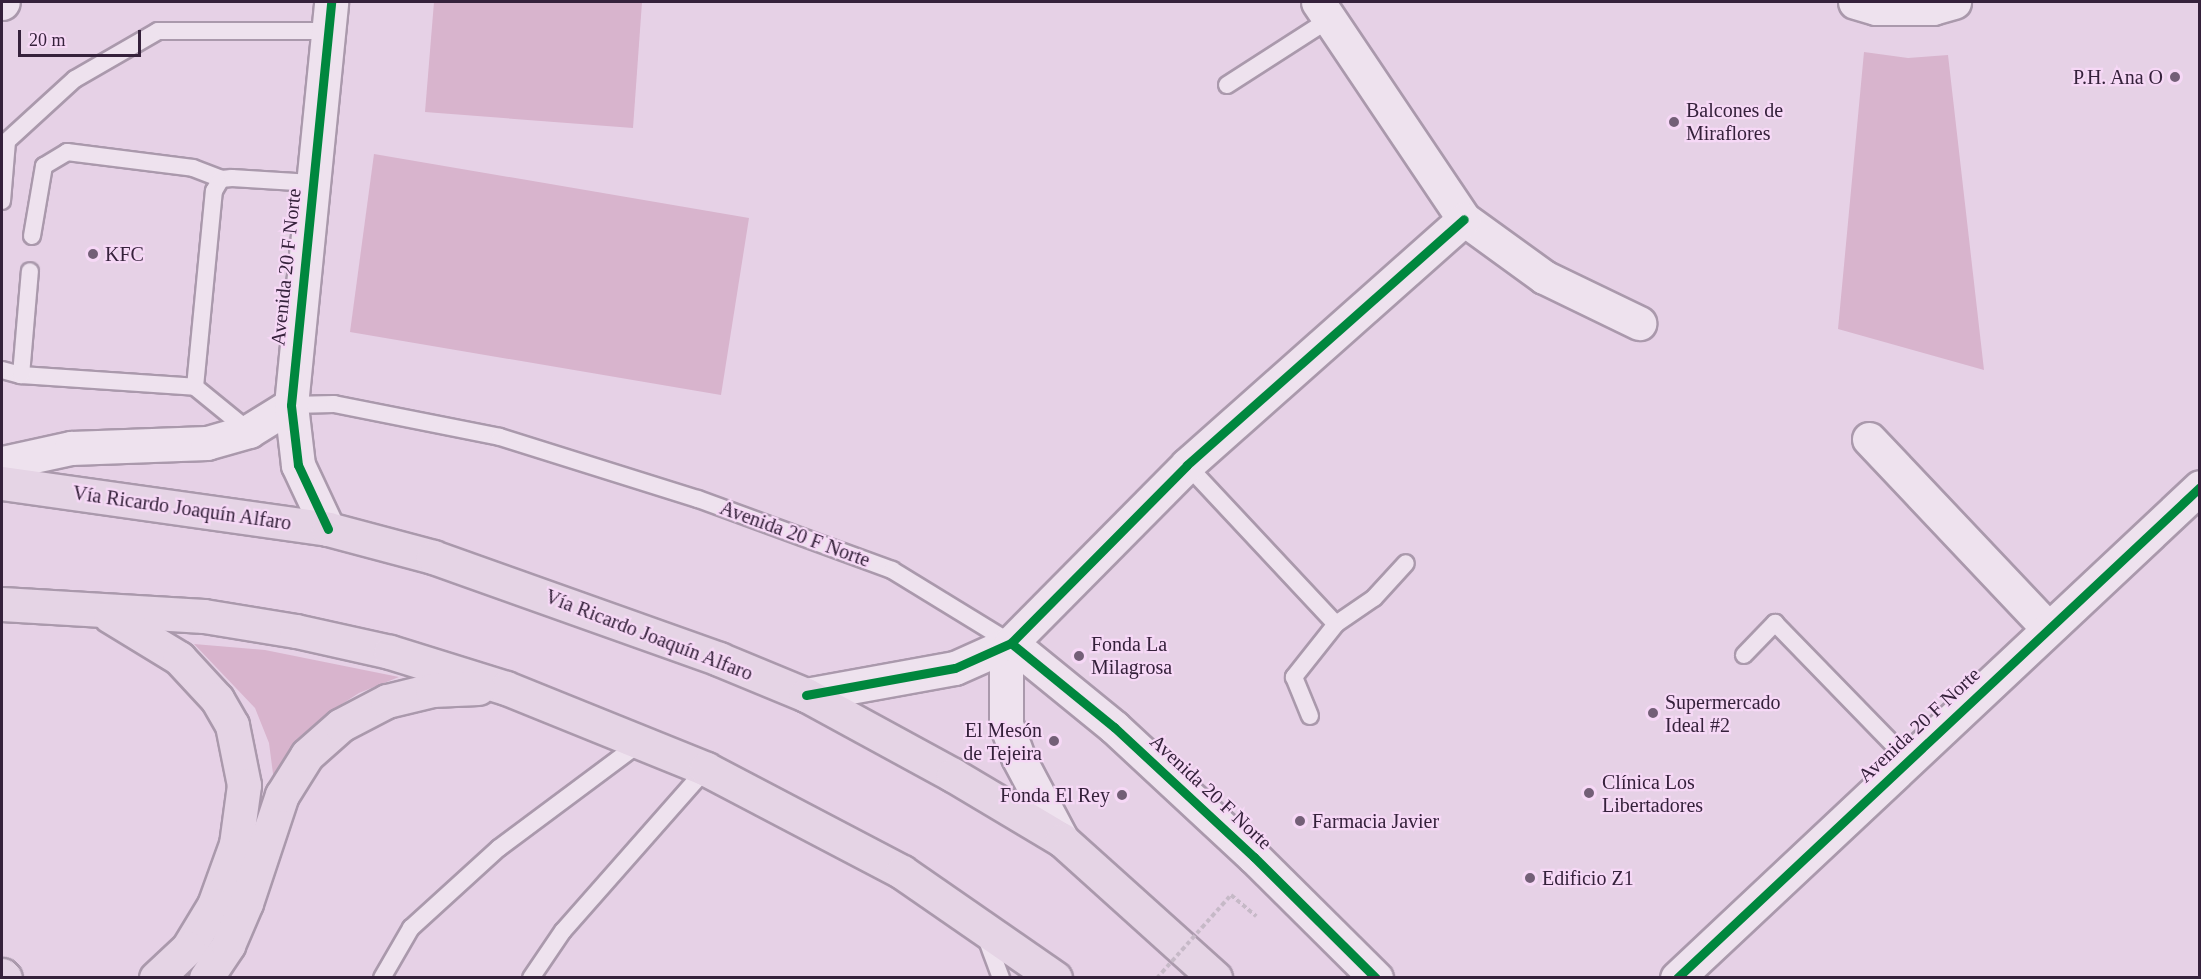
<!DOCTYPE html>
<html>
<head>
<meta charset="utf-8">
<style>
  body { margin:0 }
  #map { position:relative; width:2201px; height:979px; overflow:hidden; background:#e6d1e6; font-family:Georgia,serif }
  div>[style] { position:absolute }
  .green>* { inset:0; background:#d8b4cd }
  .path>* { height:4px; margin-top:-2px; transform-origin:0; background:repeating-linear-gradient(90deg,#c6b9c7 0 4.5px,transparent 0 7.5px) }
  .roads { filter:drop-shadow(2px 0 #aa99ac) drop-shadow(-2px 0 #aa99ac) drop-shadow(0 2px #aa99ac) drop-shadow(0 -2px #aa99ac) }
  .lane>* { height:16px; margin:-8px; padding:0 8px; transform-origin:8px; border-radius:8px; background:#eee2ee }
  .street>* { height:33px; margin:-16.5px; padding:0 16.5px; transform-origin:16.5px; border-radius:16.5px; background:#eee2ee }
  .secondary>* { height:33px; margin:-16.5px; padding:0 16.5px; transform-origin:16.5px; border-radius:16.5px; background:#eee2ee }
  .primary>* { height:33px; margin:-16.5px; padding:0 16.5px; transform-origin:16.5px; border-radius:16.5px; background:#e5d4e5 }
  .path-bridge>* { height:4px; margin-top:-2px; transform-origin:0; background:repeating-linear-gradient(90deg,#c6b9c7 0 4.5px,transparent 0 7.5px) }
  .cycleway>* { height:9px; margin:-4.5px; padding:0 4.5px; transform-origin:4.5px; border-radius:4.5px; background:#00873e }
  .dots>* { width:16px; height:16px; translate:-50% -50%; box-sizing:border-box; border:3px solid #f6d8f6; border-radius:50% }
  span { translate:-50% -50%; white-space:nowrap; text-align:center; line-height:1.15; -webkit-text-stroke:4.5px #f6d8f6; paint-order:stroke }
  .poi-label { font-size:20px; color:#35213b }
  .right { translate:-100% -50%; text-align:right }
  .left { translate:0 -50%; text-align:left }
  .street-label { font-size:20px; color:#35213b }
  .frame { position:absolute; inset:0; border:3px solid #35213b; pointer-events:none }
  .scale { position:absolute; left:18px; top:30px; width:123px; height:27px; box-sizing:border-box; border:3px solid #35213b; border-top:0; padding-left:8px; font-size:18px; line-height:21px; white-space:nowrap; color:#35213b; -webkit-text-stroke:4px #f6d8f6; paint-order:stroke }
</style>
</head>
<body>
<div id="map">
  <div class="green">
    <i style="clip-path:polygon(434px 2px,642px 2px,633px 128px,425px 112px)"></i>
    <i style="clip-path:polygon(1864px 52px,1908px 58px,1948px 55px,1984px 370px,1838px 329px)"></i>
    <i style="clip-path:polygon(374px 154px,749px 218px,721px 395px,350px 332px)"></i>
    <i style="clip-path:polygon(194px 644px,265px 650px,399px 677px,359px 693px,328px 713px,308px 733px,275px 789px,269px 743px,255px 708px)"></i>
  </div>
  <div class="path">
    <i style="left:1231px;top:895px;width:33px;rotate:40deg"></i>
  </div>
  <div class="roads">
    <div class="lane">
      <i style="left:1227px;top:85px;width:122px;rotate:-32.7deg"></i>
      <i style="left:2px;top:201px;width:60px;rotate:-85.2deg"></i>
      <i style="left:7px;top:141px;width:92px;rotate:-42.4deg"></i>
      <i style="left:75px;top:79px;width:96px;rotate:-30deg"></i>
      <i style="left:158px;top:31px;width:170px"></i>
      <i style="left:32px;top:236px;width:71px;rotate:-80.3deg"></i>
      <i style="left:44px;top:166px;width:27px;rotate:-31deg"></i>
      <i style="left:67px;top:152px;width:127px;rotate:7.2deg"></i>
      <i style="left:193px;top:168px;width:30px;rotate:21deg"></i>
      <i style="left:2px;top:370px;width:20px;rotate:15deg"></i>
      <i style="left:21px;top:375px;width:174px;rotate:3.9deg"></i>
      <i style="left:195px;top:387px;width:70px;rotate:39.2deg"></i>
      <i style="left:21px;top:375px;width:104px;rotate:-85.1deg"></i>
      <i style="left:195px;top:387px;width:197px;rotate:-84.5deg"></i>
      <i style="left:214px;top:191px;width:14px;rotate:-60deg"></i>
      <i style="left:221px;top:179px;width:11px;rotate:-5deg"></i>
      <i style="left:232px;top:178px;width:80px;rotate:3.6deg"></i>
      <i style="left:291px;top:405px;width:43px;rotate:-1.3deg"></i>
      <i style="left:334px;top:404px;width:169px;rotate:11.2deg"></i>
      <i style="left:500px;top:437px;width:207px;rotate:17.4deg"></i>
      <i style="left:698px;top:499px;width:207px;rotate:20.1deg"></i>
      <i style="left:892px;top:570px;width:140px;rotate:31.5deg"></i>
      <i style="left:1187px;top:465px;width:218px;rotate:46.9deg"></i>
      <i style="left:1336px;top:624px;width:68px;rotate:128.4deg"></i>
      <i style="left:1294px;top:677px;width:42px;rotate:67.7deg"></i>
      <i style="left:1336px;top:624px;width:46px;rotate:-34.4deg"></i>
      <i style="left:1374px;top:598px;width:47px;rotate:-47.6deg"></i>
      <i style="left:1744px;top:655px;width:45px;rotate:-45.9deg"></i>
      <i style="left:1775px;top:623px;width:191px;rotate:45.8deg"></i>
      <i style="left:985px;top:935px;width:46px;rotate:69.6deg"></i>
      <i style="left:382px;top:978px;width:58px;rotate:-59.9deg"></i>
      <i style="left:411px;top:928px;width:119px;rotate:-42.3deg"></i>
      <i style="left:499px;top:848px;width:177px;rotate:-36.7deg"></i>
      <i style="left:531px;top:978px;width:57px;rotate:-55.8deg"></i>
      <i style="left:563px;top:931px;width:216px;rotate:-48.6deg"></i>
    </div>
    <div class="street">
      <i style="left:1318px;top:2px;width:262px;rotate:56.1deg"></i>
      <i style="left:1464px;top:219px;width:99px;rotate:35.9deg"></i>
      <i style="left:1544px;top:277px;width:106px;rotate:25.8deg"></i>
      <i style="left:1855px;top:2px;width:22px;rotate:16deg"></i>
      <i style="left:1876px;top:8px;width:57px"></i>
      <i style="left:1933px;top:8px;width:22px;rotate:-16deg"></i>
      <i style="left:1869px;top:439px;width:260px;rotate:46.6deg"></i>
      <i style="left:2px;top:463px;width:71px;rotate:-12.3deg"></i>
      <i style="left:71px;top:448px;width:136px;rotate:-2.1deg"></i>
      <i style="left:207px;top:443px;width:44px;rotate:-15.9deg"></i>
      <i style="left:249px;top:431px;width:49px;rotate:-31.8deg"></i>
      <i style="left:328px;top:529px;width:71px;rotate:-115.1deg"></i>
      <i style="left:298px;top:465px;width:60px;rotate:-96.7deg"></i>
      <i style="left:291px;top:405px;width:405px;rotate:-84.3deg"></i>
      <i style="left:1011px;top:643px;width:133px;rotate:39.2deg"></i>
      <i style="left:1114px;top:727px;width:191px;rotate:42.9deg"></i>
      <i style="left:1254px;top:857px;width:172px;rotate:44.8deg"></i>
      <i style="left:1011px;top:643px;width:27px;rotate:100deg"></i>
      <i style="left:1006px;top:670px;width:54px;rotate:90deg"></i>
      <i style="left:1006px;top:724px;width:35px;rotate:70deg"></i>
      <i style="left:1018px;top:757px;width:94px;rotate:62.1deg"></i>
      <i style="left:806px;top:695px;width:151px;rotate:-10.3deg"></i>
      <i style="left:955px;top:668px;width:61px;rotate:-24.1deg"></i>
      <i style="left:1011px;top:643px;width:250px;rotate:-45.3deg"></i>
      <i style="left:1187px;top:465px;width:370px;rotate:-41.6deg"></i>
      <i style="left:1677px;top:978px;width:717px;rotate:-43.19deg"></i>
    </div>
    <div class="secondary">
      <i style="left:2px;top:3px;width:1px;rotate:-45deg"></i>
    </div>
    <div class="primary">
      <i style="left:2px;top:483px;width:329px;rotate:8deg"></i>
      <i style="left:328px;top:529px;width:109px;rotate:14.9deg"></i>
      <i style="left:433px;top:557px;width:304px;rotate:19.6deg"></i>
      <i style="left:719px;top:659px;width:94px;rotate:22.5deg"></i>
      <i style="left:806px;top:695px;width:167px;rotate:28.6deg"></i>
      <i style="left:953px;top:775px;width:127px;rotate:30.8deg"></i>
      <i style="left:1062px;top:840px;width:206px;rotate:42deg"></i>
      <i style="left:2px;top:604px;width:202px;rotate:3.4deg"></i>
      <i style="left:204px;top:616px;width:93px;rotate:9.3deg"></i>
      <i style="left:296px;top:631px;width:96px;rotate:12.6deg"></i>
      <i style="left:390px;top:652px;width:121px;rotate:17.2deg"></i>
      <i style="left:506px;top:688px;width:216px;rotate:22deg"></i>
      <i style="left:706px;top:769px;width:221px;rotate:27.7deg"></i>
      <i style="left:902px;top:872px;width:186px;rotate:34.7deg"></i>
      <i style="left:110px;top:616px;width:81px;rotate:31.3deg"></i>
      <i style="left:179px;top:658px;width:56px;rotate:47.2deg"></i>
      <i style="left:217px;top:699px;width:30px;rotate:60deg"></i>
      <i style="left:232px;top:725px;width:61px;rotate:78.7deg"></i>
      <i style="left:244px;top:785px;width:60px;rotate:97.7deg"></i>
      <i style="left:236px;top:844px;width:65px;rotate:109.8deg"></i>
      <i style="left:214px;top:905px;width:50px;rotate:121.2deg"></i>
      <i style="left:188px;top:948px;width:44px;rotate:136.8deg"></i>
      <i style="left:2px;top:975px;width:4px;rotate:45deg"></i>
      <i style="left:206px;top:978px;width:40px;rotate:-56deg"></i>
      <i style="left:228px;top:945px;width:46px;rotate:-66.8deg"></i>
      <i style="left:246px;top:903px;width:114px;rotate:-71.6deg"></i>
      <i style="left:282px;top:795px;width:47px;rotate:-58deg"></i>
      <i style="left:307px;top:755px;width:45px;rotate:-41.4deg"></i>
      <i style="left:341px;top:725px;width:52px;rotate:-27.6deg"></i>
      <i style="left:387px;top:701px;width:46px;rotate:-13.7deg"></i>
      <i style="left:432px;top:690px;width:46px;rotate:-2.5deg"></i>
    </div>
  </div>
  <div class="path-bridge">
    <i style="left:1157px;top:978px;width:111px;rotate:-48.3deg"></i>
  </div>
  <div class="cycleway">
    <i style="left:328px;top:529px;width:71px;rotate:-115.1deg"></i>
    <i style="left:298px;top:465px;width:60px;rotate:-96.7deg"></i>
    <i style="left:291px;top:405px;width:405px;rotate:-84.3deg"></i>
    <i style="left:1011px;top:643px;width:133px;rotate:39.2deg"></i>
    <i style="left:1114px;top:727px;width:191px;rotate:42.9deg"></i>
    <i style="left:1254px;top:857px;width:172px;rotate:44.8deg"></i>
    <i style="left:806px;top:695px;width:151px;rotate:-10.3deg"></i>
    <i style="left:955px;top:668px;width:61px;rotate:-24.1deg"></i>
    <i style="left:1011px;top:643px;width:250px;rotate:-45.3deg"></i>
    <i style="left:1187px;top:465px;width:370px;rotate:-41.6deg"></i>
    <i style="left:1677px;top:978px;width:717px;rotate:-43.19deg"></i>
  </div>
  <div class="dots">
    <i style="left:2175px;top:77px;background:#735f77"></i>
    <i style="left:1674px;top:122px;background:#735f77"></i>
    <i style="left:93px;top:254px;background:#735f77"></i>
    <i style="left:1079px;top:656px;background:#735f77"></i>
    <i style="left:1653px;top:713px;background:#735f77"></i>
    <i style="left:1054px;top:741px;background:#735f77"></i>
    <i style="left:1589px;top:793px;background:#735f77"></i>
    <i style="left:1122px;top:795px;background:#735f77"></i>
    <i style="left:1300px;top:821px;background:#735f77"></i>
    <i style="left:1530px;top:878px;background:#735f77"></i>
  </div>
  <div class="poi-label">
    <span class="right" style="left:2163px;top:77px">P.H. Ana O</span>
    <span class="left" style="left:1686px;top:122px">Balcones de<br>Miraflores</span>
    <span class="left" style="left:105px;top:254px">KFC</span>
    <span class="left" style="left:1091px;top:656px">Fonda La<br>Milagrosa</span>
    <span class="left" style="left:1665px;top:714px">Supermercado<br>Ideal #2</span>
    <span class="right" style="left:1042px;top:742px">El Mesón<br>de Tejeira</span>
    <span class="left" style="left:1602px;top:794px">Clínica Los<br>Libertadores</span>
    <span class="right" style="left:1110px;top:795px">Fonda El Rey</span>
    <span class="left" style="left:1312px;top:821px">Farmacia Javier</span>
    <span class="left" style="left:1542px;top:878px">Edificio Z1</span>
  </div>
  <div class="street-label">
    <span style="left:286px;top:267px;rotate:-84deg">Avenida 20 F Norte</span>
    <span style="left:182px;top:508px;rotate:8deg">Vía Ricardo Joaquín Alfaro</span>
    <span style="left:795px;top:534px;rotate:20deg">Avenida 20 F Norte</span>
    <span style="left:649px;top:635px;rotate:21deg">Vía Ricardo Joaquín Alfaro</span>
    <span style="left:1919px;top:725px;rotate:-43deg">Avenida 20 F Norte</span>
    <span style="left:1211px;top:792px;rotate:43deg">Avenida 20 F Norte</span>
  </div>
  <div class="frame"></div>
  <div class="scale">20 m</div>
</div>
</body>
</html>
